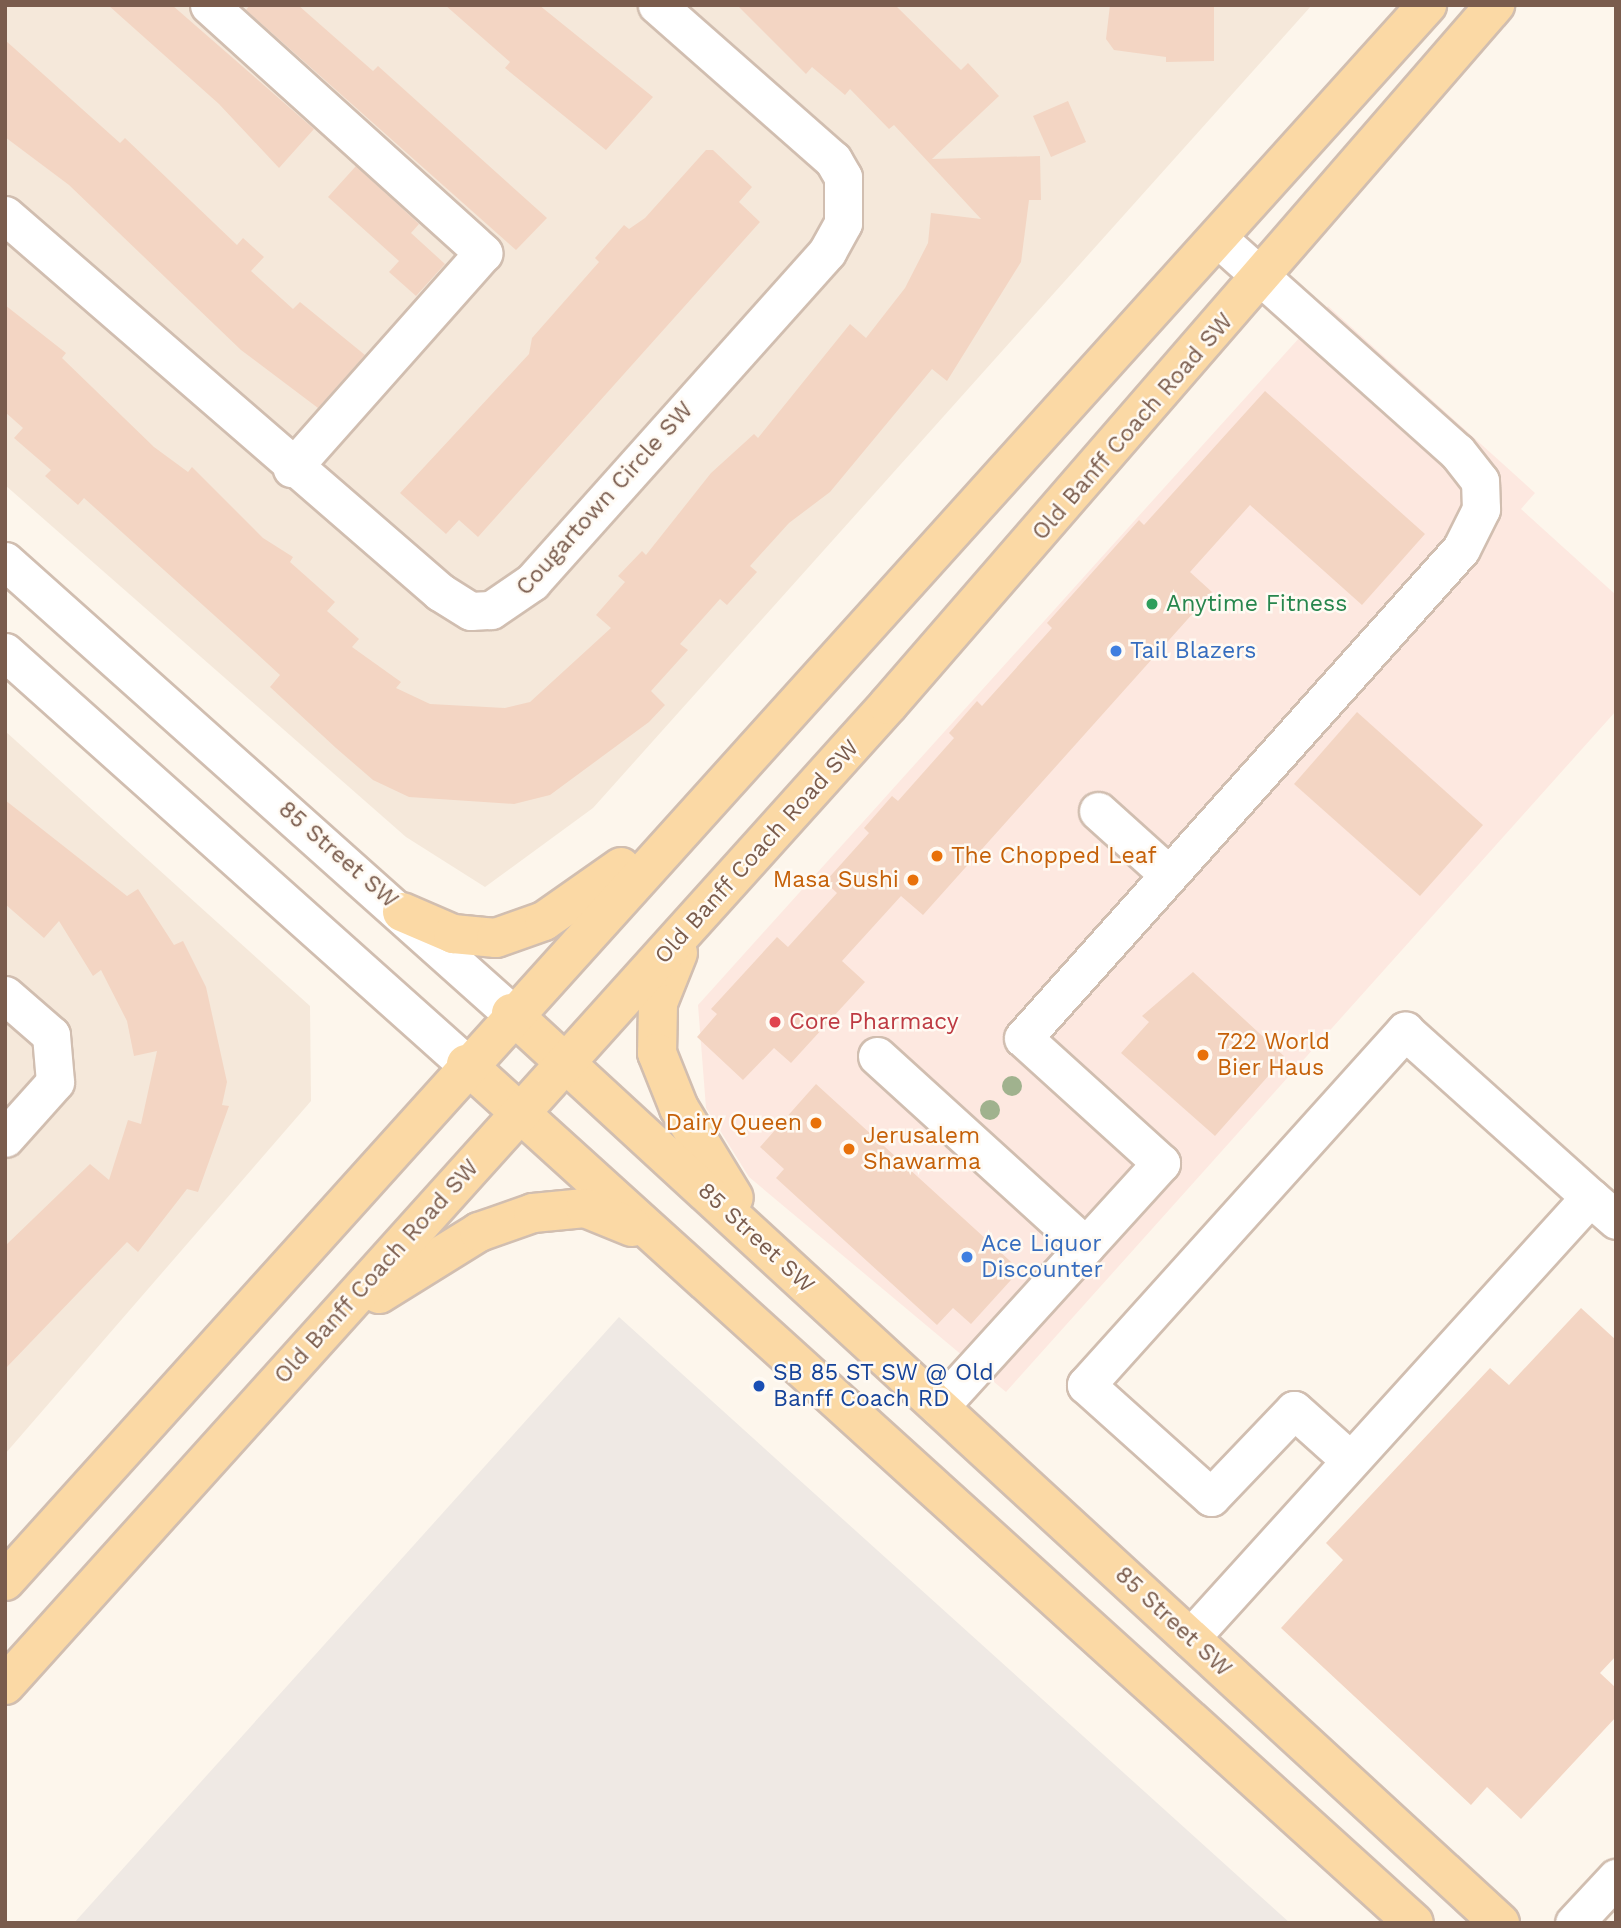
<!DOCTYPE html>
<html>
<head>
<meta charset="utf-8">
<style>
  body { margin:0 }
  #map { position:relative; width:1621px; height:1928px; overflow:hidden; background:#fdf6ec; font-family:"Work Sans",sans-serif }
  div>[style] { position:absolute }
  .residential>* { inset:0; background:#f5e8da }
  .commercial>* { inset:0; background:#fde8e0 }
  .industrial>* { inset:0; background:#efe9e4 }
  .building>* { inset:0; background:#f3d5c3 }
  .roads { filter:drop-shadow(2px 0 #d1beb0) drop-shadow(-2px 0 #d1beb0) drop-shadow(0 2px #d1beb0) drop-shadow(0 -2px #d1beb0) }
  .minor>* { height:37px; margin:-18.5px; padding:0 18.5px; transform-origin:18.5px; border-radius:18.5px; background:#fff }
  .major>* { height:38px; margin:-19px; padding:0 19px; transform-origin:19px; border-radius:19px; background:#fbd9a5 }
  .trees>* { width:20px; height:20px; margin:-10px; border-radius:50%; background:#a0b28e }
  .dots>* { width:19px; height:19px; translate:-50% -50%; box-sizing:border-box; border:4px solid #fffaf3; border-radius:50% }
  span { translate:-50% -50%; white-space:nowrap; text-align:center; line-height:1.15; -webkit-text-stroke:5px #fffaf3; paint-order:stroke }
  .street-label { font-size:23px; color:#7a5c4d }
  .leisure-label { font-size:23px; color:#27864d }
  .left { translate:0 -50%; text-align:left }
  .shop-label { font-size:23px; color:#366cbe }
  .food-label { font-size:23px; color:#c56008 }
  .right { translate:-100% -50%; text-align:right }
  .health-label { font-size:23px; color:#be3a42 }
  .transit-label { font-size:23px; color:#164399 }
  .frame { position:absolute; inset:0; border:7px solid #7a5c4d; pointer-events:none }
</style>
</head>
<body>
<div id="map">
  <div class="residential">
    <i style="clip-path:polygon(5px 5px,1312px 5px,593px 808px,485px 887px,406px 837px,5px 485px)"></i>
    <i style="clip-path:polygon(5px 731px,310px 1006px,311px 1101px,5px 1454px)"></i>
  </div>
  <div class="commercial">
    <i style="clip-path:polygon(1328px 306px,1535px 493px,1521px 509px,1616px 595px,1616px 711px,1006px 1392px,749px 1177px,706px 1108px,698px 1005px)"></i>
  </div>
  <div class="industrial">
    <i style="clip-path:polygon(619px 1317px,1290px 1923px,74px 1923px)"></i>
  </div>
  <div class="building">
    <i style="clip-path:polygon(108px 5px,172px 5px,314px 129px,279px 168px,219px 104px)"></i>
    <i style="clip-path:polygon(250px 5px,298px 5px,373px 71px,378px 66px,547px 218px,516px 250px,246px 10px)"></i>
    <i style="clip-path:polygon(445px 5px,539px 5px,653px 97px,606px 150px,505px 68px,510px 62px)"></i>
    <i style="clip-path:polygon(737px 5px,895px 5px,961px 70px,968px 63px,999px 96px,932px 159px,1040px 156px,1041px 200px,1029px 200px,1021px 262px,947px 381px,932px 369px,830px 492px,789px 523px,750px 566px,757px 572px,727px 605px,720px 599px,680px 644px,688px 650px,651px 691px,665px 705px,649px 722px,550px 795px,514px 804px,409px 797px,373px 780px,336px 748px,270px 687px,280px 675px,255px 652px,84px 498px,78px 505px,45px 476px,51px 470px,14px 438px,23px 428px,5px 412px,5px 305px,66px 353px,62px 358px,154px 447px,188px 472px,192px 467px,263px 538px,293px 557px,290px 562px,335px 602px,327px 611px,359px 639px,352px 647px,401px 682px,396px 688px,430px 704px,505px 708px,530px 702px,611px 628px,596px 615px,625px 582px,618px 576px,642px 551px,646px 555px,711px 473px,754px 434px,758px 438px,850px 324px,866px 338px,905px 288px,928px 243px,931px 213px,981px 219px,894px 125px,889px 129px,850px 89px,845px 95px,812px 67px,806px 74px)"></i>
    <i style="clip-path:polygon(1110px 5px,1214px 5px,1214px 61px,1166px 62px,1166px 57px,1114px 50px,1106px 39px)"></i>
    <i style="clip-path:polygon(5px 40px,120px 143px,125px 138px,237px 245px,243px 238px,264px 257px,251px 271px,293px 309px,300px 302px,365px 355px,318px 408px,241px 350px,69px 185px,5px 137px)"></i>
    <i style="clip-path:polygon(1068px 101px,1086px 142px,1051px 157px,1033px 116px)"></i>
    <i style="clip-path:polygon(706px 150px,713px 150px,752px 187px,739px 202px,760px 222px,478px 537px,459px 520px,446px 534px,400px 493px,529px 354px,532px 338px,599px 262px,595px 258px,624px 225px,629px 229px,645px 218px)"></i>
    <i style="clip-path:polygon(356px 166px,419px 224px,411px 233px,445px 264px,416px 296px,389px 272px,399px 261px,328px 197px)"></i>
    <i style="clip-path:polygon(1265px 391px,1425px 534px,1362px 605px,1250px 505px,1190px 572px,1212px 592px,923px 915px,901px 896px,842px 961px,865px 982px,791px 1063px,774px 1048px,743px 1080px,697px 1037px,717px 1014px,711px 1009px,777px 937px,788px 947px,837px 893px,825px 882px,869px 833px,864px 828px,892px 796px,898px 801px,954px 738px,949px 733px,977px 701px,982px 706px,1052px 628px,1047px 623px,1139px 520px,1144px 525px)"></i>
    <i style="clip-path:polygon(1357px 712px,1483px 825px,1420px 896px,1294px 784px)"></i>
    <i style="clip-path:polygon(5px 800px,127px 896px,138px 889px,174px 945px,183px 941px,206px 987px,227px 1082px,222px 1105px,229px 1106px,198px 1192px,187px 1189px,138px 1252px,127px 1242px,5px 1369px,5px 1246px,90px 1164px,109px 1180px,128px 1120px,141px 1124px,157px 1051px,134px 1056px,127px 1021px,101px 970px,93px 976px,59px 921px,44px 938px,5px 904px)"></i>
    <i style="clip-path:polygon(1193px 972px,1285px 1057px,1215px 1136px,1121px 1053px,1149px 1022px,1142px 1016px)"></i>
    <i style="clip-path:polygon(816px 1084px,1020px 1270px,971px 1324px,953px 1308px,937px 1325px,776px 1178px,784px 1169px,760px 1147px)"></i>
    <i style="clip-path:polygon(1581px 1308px,1616px 1340px,1616px 1656px,1600px 1673px,1616px 1688px,1616px 1717px,1521px 1819px,1487px 1787px,1471px 1805px,1281px 1628px,1343px 1560px,1326px 1543px,1490px 1368px,1509px 1385px)"></i>
  </div>
  <div class="roads">
    <div class="minor">
      <i style="left:209px;top:5px;width:370px;rotate:42.1deg"></i>
      <i style="left:483px;top:253px;width:288px;rotate:131.6deg"></i>
      <i style="left:5px;top:215px;width:576px;rotate:40.91deg"></i>
      <i style="left:440px;top:592px;width:36px;rotate:32deg"></i>
      <i style="left:471px;top:611px;width:20px;rotate:-3deg"></i>
      <i style="left:491px;top:610px;width:50px;rotate:-34.3deg"></i>
      <i style="left:532px;top:582px;width:443px;rotate:-48.2deg"></i>
      <i style="left:827px;top:252px;width:33px;rotate:-61deg"></i>
      <i style="left:843px;top:223px;width:46px;rotate:-90deg"></i>
      <i style="left:843px;top:177px;width:20px;rotate:-120deg"></i>
      <i style="left:833px;top:160px;width:235px;rotate:-138.6deg"></i>
      <i style="left:5px;top:561px;width:678px;rotate:41.77deg"></i>
      <i style="left:5px;top:652px;width:618px;rotate:41.79deg"></i>
      <i style="left:1098px;top:811px;width:94px;rotate:42deg"></i>
      <i style="left:5px;top:995px;width:61px;rotate:41deg"></i>
      <i style="left:51px;top:1035px;width:47px;rotate:85.1deg"></i>
      <i style="left:55px;top:1082px;width:75px;rotate:131.8deg"></i>
      <i style="left:877px;top:1056px;width:282px;rotate:42.3deg"></i>
      <i style="left:939px;top:1407px;width:330px;rotate:-47.7deg"></i>
      <i style="left:1161px;top:1163px;width:186px;rotate:-137.8deg"></i>
      <i style="left:1023px;top:1038px;width:656px;rotate:-48.15deg"></i>
      <i style="left:1461px;top:549px;width:45px;rotate:-63.4deg"></i>
      <i style="left:1481px;top:509px;width:28px;rotate:-92deg"></i>
      <i style="left:1480px;top:481px;width:37px;rotate:-128deg"></i>
      <i style="left:1457px;top:452px;width:321px;rotate:-138.2deg"></i>
      <i style="left:1350px;top:1460px;width:75px;rotate:-138.2deg"></i>
      <i style="left:1294px;top:1410px;width:120px;rotate:133.7deg"></i>
      <i style="left:1211px;top:1497px;width:168px;rotate:-138.1deg"></i>
      <i style="left:1086px;top:1385px;width:477px;rotate:-48deg"></i>
      <i style="left:1405px;top:1031px;width:249px;rotate:41.9deg"></i>
      <i style="left:1190px;top:1638px;width:595px;rotate:-47.79deg"></i>
      <i style="left:1590px;top:1197px;width:35px;rotate:41deg"></i>
      <i style="left:1574px;top:1923px;width:62px;rotate:-47deg"></i>
    </div>
    <div class="major">
      <i style="left:402px;top:912px;width:56px;rotate:23.3deg"></i>
      <i style="left:453px;top:934px;width:43px;rotate:5.3deg"></i>
      <i style="left:496px;top:938px;width:51px;rotate:-19.5deg"></i>
      <i style="left:544px;top:921px;width:94px;rotate:-35deg"></i>
      <i style="left:678px;top:953px;width:54px;rotate:111.8deg"></i>
      <i style="left:658px;top:1003px;width:50px;rotate:91.1deg"></i>
      <i style="left:657px;top:1053px;width:59px;rotate:68.2deg"></i>
      <i style="left:679px;top:1108px;width:105px;rotate:58.6deg"></i>
      <i style="left:511px;top:1013px;width:1344px;rotate:42.62deg"></i>
      <i style="left:466px;top:1064px;width:1279px;rotate:42.18deg"></i>
      <i style="left:379px;top:1294px;width:118px;rotate:-31.8deg"></i>
      <i style="left:479px;top:1232px;width:57px;rotate:-19.4deg"></i>
      <i style="left:533px;top:1213px;width:52px;rotate:-5.5deg"></i>
      <i style="left:585px;top:1208px;width:51px;rotate:22deg"></i>
      <i style="left:5px;top:1581px;width:2123px;rotate:-47.94deg"></i>
      <i style="left:5px;top:1685px;width:1319px;rotate:-47.98deg"></i>
      <i style="left:888px;top:705px;width:927px;rotate:-49.07deg"></i>
    </div>
  </div>
  <div class="trees">
    <i style="left:1012px;top:1086px"></i>
    <i style="left:990px;top:1110px"></i>
  </div>
  <div class="dots">
    <i style="left:1152px;top:604px;background:#2e9e5b"></i>
    <i style="left:1116px;top:651px;background:#3f7fe0"></i>
    <i style="left:937px;top:856px;background:#e8710a"></i>
    <i style="left:913px;top:880px;background:#e8710a"></i>
    <i style="left:775px;top:1022px;background:#e0444e"></i>
    <i style="left:1203px;top:1055px;background:#e8710a"></i>
    <i style="left:816px;top:1123px;background:#e8710a"></i>
    <i style="left:849px;top:1149px;background:#e8710a"></i>
    <i style="left:967px;top:1257px;background:#3f7fe0"></i>
    <i style="left:759px;top:1386px;background:#1a4fb4"></i>
  </div>
  <div class="street-label">
    <span style="left:1133px;top:427px;rotate:-49deg">Old Banff Coach Road SW</span>
    <span style="left:605px;top:499px;rotate:-48deg">Cougartown Circle SW</span>
    <span style="left:757px;top:852px;rotate:-48deg">Old Banff Coach Road SW</span>
    <span style="left:338px;top:855px;rotate:41deg">85 Street SW</span>
    <span style="left:756px;top:1238px;rotate:43deg">85 Street SW</span>
    <span style="left:377px;top:1272px;rotate:-48deg">Old Banff Coach Road SW</span>
    <span style="left:1173px;top:1622px;rotate:43deg">85 Street SW</span>
  </div>
  <div class="leisure-label">
    <span class="left" style="left:1166px;top:604px">Anytime Fitness</span>
  </div>
  <div class="shop-label">
    <span class="left" style="left:1130px;top:651px">Tail Blazers</span>
    <span class="left" style="left:981px;top:1257px">Ace Liquor<br>Discounter</span>
  </div>
  <div class="food-label">
    <span class="left" style="left:951px;top:856px">The Chopped Leaf</span>
    <span class="right" style="left:899px;top:880px">Masa Sushi</span>
    <span class="left" style="left:1217px;top:1055px">722 World<br>Bier Haus</span>
    <span class="right" style="left:802px;top:1123px">Dairy Queen</span>
    <span class="left" style="left:863px;top:1149px">Jerusalem<br>Shawarma</span>
  </div>
  <div class="health-label">
    <span class="left" style="left:789px;top:1022px">Core Pharmacy</span>
  </div>
  <div class="transit-label">
    <span class="left" style="left:773px;top:1386px">SB 85 ST SW @ Old<br>Banff Coach RD</span>
  </div>
  <div class="frame"></div>
</div>
</body>
</html>
